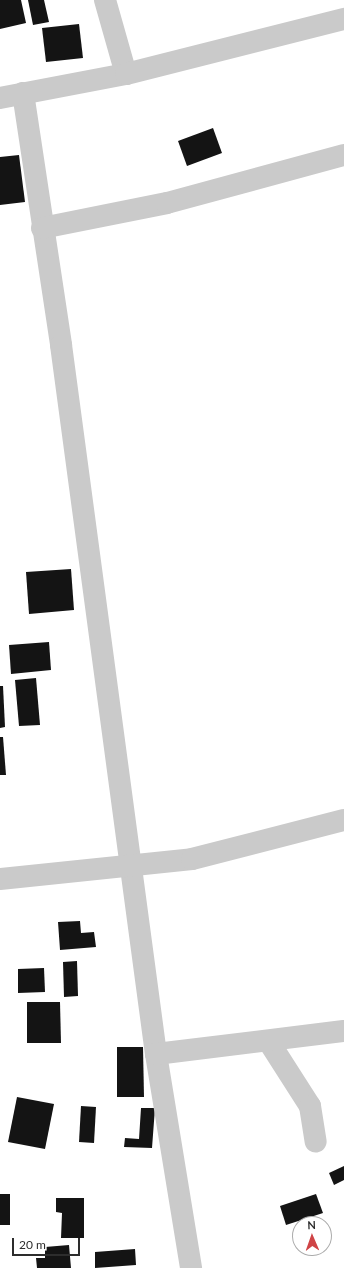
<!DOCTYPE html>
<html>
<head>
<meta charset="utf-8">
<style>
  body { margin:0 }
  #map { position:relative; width:344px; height:1268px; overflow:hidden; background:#fff; font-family:Lato,sans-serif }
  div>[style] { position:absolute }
  .building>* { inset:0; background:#141414 }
  .minor>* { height:22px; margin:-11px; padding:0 11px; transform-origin:11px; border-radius:11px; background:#cacaca }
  span { translate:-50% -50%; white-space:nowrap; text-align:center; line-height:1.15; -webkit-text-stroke:4px #fff; paint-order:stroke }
  .north { position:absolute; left:292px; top:1216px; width:40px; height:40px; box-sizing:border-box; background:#fff; border:1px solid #ababab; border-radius:50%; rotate:358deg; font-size:11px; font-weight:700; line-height:16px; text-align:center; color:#2d2d2d }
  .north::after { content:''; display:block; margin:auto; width:14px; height:18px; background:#cf4446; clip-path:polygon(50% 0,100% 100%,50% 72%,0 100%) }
  .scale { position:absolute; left:12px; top:1238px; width:68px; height:18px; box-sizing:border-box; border:2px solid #2d2d2d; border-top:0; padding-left:5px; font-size:12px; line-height:14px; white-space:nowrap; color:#2d2d2d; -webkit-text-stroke:3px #fff; paint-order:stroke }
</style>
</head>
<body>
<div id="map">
  <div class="building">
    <i style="clip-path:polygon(0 0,21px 0,26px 23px,0 29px)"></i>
    <i style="clip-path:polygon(28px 0,44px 0,49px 22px,33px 25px)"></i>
    <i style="clip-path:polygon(79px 24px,83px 58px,46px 62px,42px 28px)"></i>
    <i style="clip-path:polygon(213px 128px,222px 153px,187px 166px,178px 141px)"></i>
    <i style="clip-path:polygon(19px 155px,25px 202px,0 205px,0 157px)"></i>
    <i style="clip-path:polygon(71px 569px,74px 610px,29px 614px,26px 572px)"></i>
    <i style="clip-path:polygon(49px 642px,51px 670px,11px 674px,9px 645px)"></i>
    <i style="clip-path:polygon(36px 678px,40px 725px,19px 726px,15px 680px)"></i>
    <i style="clip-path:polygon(0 686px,3px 686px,5px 727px,0 728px)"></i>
    <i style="clip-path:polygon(0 737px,3px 737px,6px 775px,0 775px)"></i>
    <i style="clip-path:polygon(80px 921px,81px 933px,94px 932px,96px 947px,60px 950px,58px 922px)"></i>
    <i style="clip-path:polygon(77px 961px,78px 996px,64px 997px,63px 962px)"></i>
    <i style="clip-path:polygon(44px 968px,45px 992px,18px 993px,18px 969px)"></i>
    <i style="clip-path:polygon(27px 1002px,60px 1002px,61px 1043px,27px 1043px)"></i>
    <i style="clip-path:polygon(117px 1047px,143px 1047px,144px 1097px,117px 1097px)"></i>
    <i style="clip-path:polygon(17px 1097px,54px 1104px,45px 1149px,8px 1142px)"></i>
    <i style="clip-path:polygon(81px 1106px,96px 1107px,94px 1143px,79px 1142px)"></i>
    <i style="clip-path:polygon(141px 1108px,155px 1108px,152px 1148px,124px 1147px,125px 1138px,139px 1139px)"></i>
    <i style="clip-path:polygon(344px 1166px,344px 1180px,334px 1185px,329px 1173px)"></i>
    <i style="clip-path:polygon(0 1194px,10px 1194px,10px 1225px,0 1225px)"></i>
    <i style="clip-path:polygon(316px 1194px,323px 1213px,286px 1225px,280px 1206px)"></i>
    <i style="clip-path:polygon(56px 1198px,84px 1198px,84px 1238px,61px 1238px,62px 1213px,56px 1212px)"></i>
    <i style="clip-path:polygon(69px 1245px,71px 1268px,37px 1268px,36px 1258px,45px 1258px,45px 1247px)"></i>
    <i style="clip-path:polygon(135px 1249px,136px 1265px,95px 1268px,95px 1252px)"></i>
  </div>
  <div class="minor">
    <i style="left:105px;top:0;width:77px;rotate:74.2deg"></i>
    <i style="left:23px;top:93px;width:255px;rotate:81.4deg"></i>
    <i style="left:61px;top:345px;width:715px;rotate:82.37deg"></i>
    <i style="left:156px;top:1054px;width:217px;rotate:80.7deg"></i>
    <i style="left:0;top:98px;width:128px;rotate:-10.8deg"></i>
    <i style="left:126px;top:74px;width:225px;rotate:-14.2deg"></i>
    <i style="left:42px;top:228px;width:127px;rotate:-11.3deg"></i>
    <i style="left:167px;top:203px;width:183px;rotate:-15.2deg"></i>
    <i style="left:0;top:879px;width:193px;rotate:-5.9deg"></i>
    <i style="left:192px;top:859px;width:157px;rotate:-14.4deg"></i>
    <i style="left:269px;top:1042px;width:76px;rotate:57.4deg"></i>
    <i style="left:310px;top:1106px;width:36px;rotate:81deg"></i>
    <i style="left:156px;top:1054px;width:189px;rotate:-7deg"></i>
  </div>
  <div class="north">N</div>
  <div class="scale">20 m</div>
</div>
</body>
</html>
